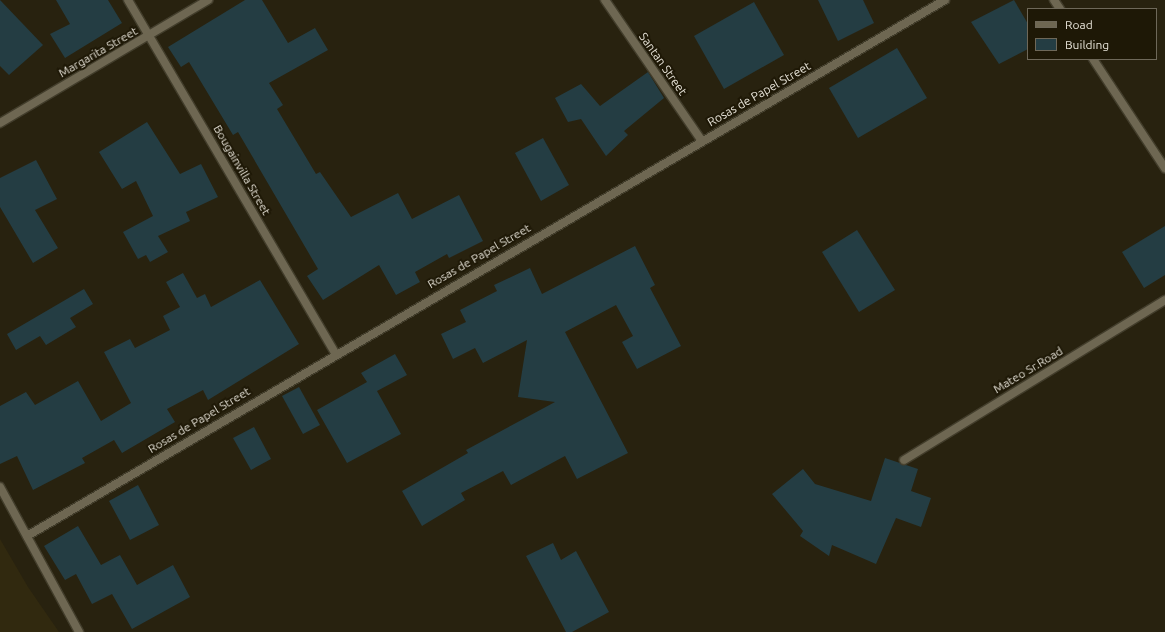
<!DOCTYPE html>
<html>
<head>
<meta charset="utf-8">
<style>
  body { margin:0 }
  #map { position:relative; width:1165px; height:632px; overflow:hidden; background:#28220f; font-family:Ubuntu,sans-serif }
  div>[style] { position:absolute }
  .built>* { inset:0; background:#31290f }
  .building>* { inset:0; background:#243d43 }
  .roads { filter:drop-shadow(1px 0 #423d2b) drop-shadow(-1px 0 #423d2b) drop-shadow(0 1px #423d2b) drop-shadow(0 -1px #423d2b) }
  .minor>* { height:8px; margin:-4px; padding:0 4px; transform-origin:4px; border-radius:4px; background:#6e6752 }
  span { translate:-50% -50%; white-space:nowrap; text-align:center; line-height:1.15; -webkit-text-stroke:4px #1e1806; paint-order:stroke }
  .street-label { font-size:12px; color:#e5e1d6 }
  .legend { position:absolute; left:1027px; top:8px; width:130px; height:52px; box-sizing:border-box; background:#1e1806; border:1px solid #6e6859; margin:0; padding:5px 7px; list-style:none; font-size:12px; color:#e5e1d6 }
  .legend li { display:flex; align-items:center; gap:8px; height:20px }
  .legend b { width:20px; border:1px solid #6e6859 }
</style>
</head>
<body>
<div id="map">
  <div class="built">
    <i style="clip-path:polygon(0 539px,28px 587px,59px 632px,0 632px)"></i>
  </div>
  <div class="building">
    <i style="clip-path:polygon(0 0,43px 45px,9px 75px,0 66px)"></i>
    <i style="clip-path:polygon(56px 0,108px 0,122px 23px,65px 58px,50px 34px,70px 24px)"></i>
    <i style="clip-path:polygon(245px 0,262px 0,288px 43px,315px 28px,328px 50px,269px 83px,283px 105px,277px 109px,316px 174px,320px 172px,351px 217px,398px 193px,412px 219px,459px 195px,483px 241px,449px 258px,447px 254px,415px 272px,420px 282px,396px 295px,379px 265px,323px 300px,307px 276px,318px 269px,238px 132px,233px 135px,189px 62px,181px 67px,168px 47px)"></i>
    <i style="clip-path:polygon(818px 0,863px 0,874px 23px,838px 41px)"></i>
    <i style="clip-path:polygon(1014px 0,1028px 24px,1028px 49px,999px 64px,971px 22px)"></i>
    <i style="clip-path:polygon(754px 2px,784px 55px,724px 89px,694px 36px)"></i>
    <i style="clip-path:polygon(897px 48px,927px 98px,858px 138px,829px 88px)"></i>
    <i style="clip-path:polygon(648px 72px,664px 98px,624px 131px,628px 135px,606px 156px,581px 119px,568px 122px,555px 98px,581px 84px,600px 106px)"></i>
    <i style="clip-path:polygon(147px 122px,180px 174px,201px 164px,218px 197px,186px 212px,190px 221px,158px 236px,168px 252px,150px 262px,146px 255px,138px 259px,123px 232px,153px 216px,136px 181px,122px 189px,99px 152px)"></i>
    <i style="clip-path:polygon(543px 138px,569px 185px,541px 201px,515px 153px)"></i>
    <i style="clip-path:polygon(36px 160px,57px 199px,35px 210px,58px 248px,33px 263px,0 207px,0 178px)"></i>
    <i style="clip-path:polygon(1165px 226px,1165px 275px,1144px 288px,1122px 252px)"></i>
    <i style="clip-path:polygon(857px 230px,895px 290px,859px 312px,822px 252px)"></i>
    <i style="clip-path:polygon(635px 246px,655px 285px,650px 288px,681px 346px,637px 369px,622px 342px,633px 336px,616px 305px,565px 332px,628px 453px,577px 479px,565px 456px,511px 485px,503px 471px,461px 493px,465px 500px,422px 526px,402px 491px,468px 453px,466px 450px,555px 402px,518px 397px,527px 340px,483px 363px,475px 348px,453px 359px,441px 334px,466px 322px,460px 310px,497px 291px,494px 285px,530px 268px,542px 294px)"></i>
    <i style="clip-path:polygon(183px 273px,197px 298px,205px 294px,211px 307px,260px 280px,299px 344px,208px 400px,203px 390px,167px 409px,175px 422px,122px 453px,114px 440px,82px 458px,85px 463px,33px 490px,17px 456px,0 464px,0 406px,26px 392px,35px 405px,78px 381px,101px 421px,131px 403px,104px 352px,130px 339px,135px 348px,170px 330px,163px 316px,180px 307px,166px 282px)"></i>
    <i style="clip-path:polygon(84px 289px,93px 304px,70px 318px,76px 327px,46px 345px,40px 336px,16px 350px,7px 334px)"></i>
    <i style="clip-path:polygon(395px 354px,407px 375px,377px 391px,401px 434px,347px 463px,317px 410px,367px 382px,361px 373px)"></i>
    <i style="clip-path:polygon(299px 387px,320px 425px,303px 434px,282px 396px)"></i>
    <i style="clip-path:polygon(254px 427px,271px 459px,251px 470px,233px 438px)"></i>
    <i style="clip-path:polygon(885px 458px,918px 469px,911px 491px,931px 498px,921px 527px,896px 518px,876px 564px,832px 545px,829px 556px,800px 536px,803px 531px,772px 494px,803px 469px,815px 484px,871px 501px)"></i>
    <i style="clip-path:polygon(138px 485px,159px 525px,130px 540px,109px 501px)"></i>
    <i style="clip-path:polygon(78px 526px,101px 565px,120px 555px,137px 585px,173px 565px,190px 597px,132px 629px,112px 594px,92px 604px,76px 574px,65px 580px,44px 546px)"></i>
    <i style="clip-path:polygon(553px 543px,561px 560px,576px 551px,609px 612px,572px 632px,566px 632px,526px 556px)"></i>
  </div>
  <div class="roads">
    <div class="minor">
      <i style="left:128px;top:0;width:409px;rotate:59.6deg"></i>
      <i style="left:605px;top:0;width:171px;rotate:55.5deg"></i>
      <i style="left:1054px;top:0;width:11px;rotate:56deg"></i>
      <i style="left:1093px;top:59px;width:131px;rotate:56.6deg"></i>
      <i style="left:0;top:123px;width:242px;rotate:-30.6deg"></i>
      <i style="left:904px;top:460px;width:306px;rotate:-31.5deg"></i>
      <i style="left:0;top:487px;width:165px;rotate:61.4deg"></i>
      <i style="left:27px;top:536px;width:1063px;rotate:-30.28deg"></i>
    </div>
  </div>
  <div class="street-label">
    <span style="left:98px;top:52px;rotate:-30deg">Margarita Street</span>
    <span style="left:663px;top:64px;rotate:55deg">Santan Street</span>
    <span style="left:759px;top:94px;rotate:-30deg">Rosas de Papel Street</span>
    <span style="left:242px;top:170px;rotate:60deg">Bougainvilla Street</span>
    <span style="left:479px;top:256px;rotate:-30deg">Rosas de Papel Street</span>
    <span style="left:1028px;top:370px;rotate:-31deg">Mateo Sr.Road</span>
    <span style="left:199px;top:420px;rotate:-31deg">Rosas de Papel Street</span>
  </div>
  <ul class="legend">
  <li><b style="height:5px;background:#6e6752"></b>Road</li>
  <li><b style="height:11px;background:#243d43"></b>Building</li>
  </ul>
</div>
</body>
</html>
